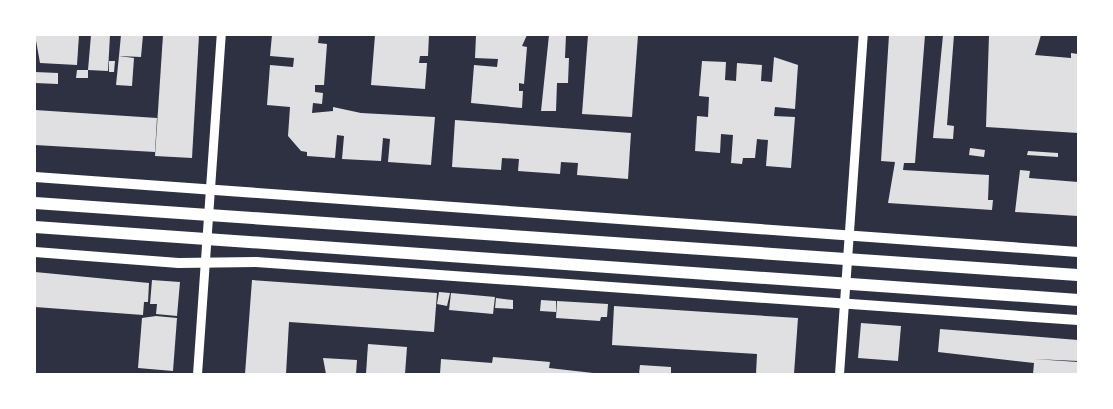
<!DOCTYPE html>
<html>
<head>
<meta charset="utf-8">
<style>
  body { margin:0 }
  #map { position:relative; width:1113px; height:409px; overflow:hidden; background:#2d3142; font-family:"Varela Round",sans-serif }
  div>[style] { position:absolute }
  .building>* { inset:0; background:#e0e0e3 }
  .tertiary>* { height:9px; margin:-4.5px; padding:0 4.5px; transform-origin:4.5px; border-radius:4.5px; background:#fff }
  .secondary>* { height:10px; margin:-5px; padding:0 5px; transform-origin:5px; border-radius:5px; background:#fff }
  .primary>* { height:12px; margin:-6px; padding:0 6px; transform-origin:6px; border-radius:6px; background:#fff }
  span { translate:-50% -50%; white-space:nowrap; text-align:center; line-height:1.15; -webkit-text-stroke:4px #fff; paint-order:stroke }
  .frame { position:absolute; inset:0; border:36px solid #fff; pointer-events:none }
</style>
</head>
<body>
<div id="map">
  <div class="building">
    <i style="clip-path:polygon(35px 35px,79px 35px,77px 65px,40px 63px)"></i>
    <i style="clip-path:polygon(91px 35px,110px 35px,108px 71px,88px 70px)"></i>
    <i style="clip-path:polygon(121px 35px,143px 35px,141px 57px,119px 56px)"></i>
    <i style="clip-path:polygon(163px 35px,199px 35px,192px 158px,155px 156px)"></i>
    <i style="clip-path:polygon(272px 35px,319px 35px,318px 43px,327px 44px,324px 85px,315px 85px,315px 92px,323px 93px,322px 104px,313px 103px,312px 113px,333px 111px,333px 107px,361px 113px,435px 117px,431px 165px,388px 162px,390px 139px,383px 138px,381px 161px,342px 159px,344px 136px,337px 135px,335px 158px,307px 156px,307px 152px,301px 151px,288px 136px,290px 107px,267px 105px,270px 65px,293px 67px,294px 58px,270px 56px)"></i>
    <i style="clip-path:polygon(375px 35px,429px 35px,428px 56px,420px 56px,419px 63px,427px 63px,425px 89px,371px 85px)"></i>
    <i style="clip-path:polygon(476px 35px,527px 35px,522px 46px,527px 47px,524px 84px,519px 83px,519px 91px,523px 91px,522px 108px,471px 103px,474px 65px,497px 67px,498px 59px,475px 58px)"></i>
    <i style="clip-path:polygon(549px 35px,566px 35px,565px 58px,569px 58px,568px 83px,557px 83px,556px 111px,541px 111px)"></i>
    <i style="clip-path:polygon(588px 35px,638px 35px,632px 117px,582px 114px)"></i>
    <i style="clip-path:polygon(889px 35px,925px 35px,915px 163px,904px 163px,903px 170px,989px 175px,988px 200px,993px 200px,992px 210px,888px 203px,895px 162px,881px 161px)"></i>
    <i style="clip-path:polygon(943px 35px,954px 35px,947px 125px,954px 126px,953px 139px,933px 138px)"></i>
    <i style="clip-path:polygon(989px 35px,1041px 35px,1035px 55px,1071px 58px,1071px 53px,1078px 54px,1078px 133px,986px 127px)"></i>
    <i style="clip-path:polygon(119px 56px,134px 58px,132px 86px,116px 85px)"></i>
    <i style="clip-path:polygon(774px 57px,798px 65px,795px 109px,775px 107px,774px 116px,795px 117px,791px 168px,766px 166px,768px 140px,757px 139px,755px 158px,743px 158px,742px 164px,731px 163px,733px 135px,721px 134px,720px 153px,695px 151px,697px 116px,708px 117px,709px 97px,699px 96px,702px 61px,726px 62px,725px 80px,736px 81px,737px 63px,762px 65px,761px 81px,772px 82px)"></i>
    <i style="clip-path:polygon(109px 61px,115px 61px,114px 72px,109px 72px)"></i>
    <i style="clip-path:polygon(77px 70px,88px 70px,88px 78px,76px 78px)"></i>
    <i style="clip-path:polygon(35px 72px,58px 73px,58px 84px,35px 83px)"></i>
    <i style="clip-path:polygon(35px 110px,157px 118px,155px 152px,35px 145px)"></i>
    <i style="clip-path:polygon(455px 120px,631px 133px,628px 179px,577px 175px,578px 163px,561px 162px,560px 174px,518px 171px,519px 159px,502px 158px,501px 170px,452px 167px)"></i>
    <i style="clip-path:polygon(970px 148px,985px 150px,984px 157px,969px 155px)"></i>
    <i style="clip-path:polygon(1028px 151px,1058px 153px,1058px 157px,1027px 155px)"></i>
    <i style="clip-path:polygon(1020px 170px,1030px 171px,1029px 178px,1078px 182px,1078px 216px,1015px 212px)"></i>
    <i style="clip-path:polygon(35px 272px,149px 283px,148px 302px,144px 302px,143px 315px,35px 307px)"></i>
    <i style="clip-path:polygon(152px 280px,180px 282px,177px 316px,156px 314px,157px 304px,150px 304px)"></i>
    <i style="clip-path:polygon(252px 280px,437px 293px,434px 332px,289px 322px,286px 374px,245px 374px)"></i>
    <i style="clip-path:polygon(439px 292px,450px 293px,447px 306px,437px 304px)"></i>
    <i style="clip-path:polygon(451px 293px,495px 297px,493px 314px,449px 310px)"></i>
    <i style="clip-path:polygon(496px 298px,513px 300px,513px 309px,495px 308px)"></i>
    <i style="clip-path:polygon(541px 300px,556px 301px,556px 312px,540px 311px)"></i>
    <i style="clip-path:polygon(557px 301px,608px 304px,607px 317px,601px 317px,600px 321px,556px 318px)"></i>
    <i style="clip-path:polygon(614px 306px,798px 318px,794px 374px,756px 374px,757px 354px,612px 345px)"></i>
    <i style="clip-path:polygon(156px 316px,177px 318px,173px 371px,138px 368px,142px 318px)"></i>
    <i style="clip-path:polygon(861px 323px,901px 326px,898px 361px,858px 358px)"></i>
    <i style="clip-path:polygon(940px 329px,1078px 340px,1078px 361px,1034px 359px,1078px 362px,1078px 374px,1033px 374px,1034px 363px,938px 352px)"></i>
    <i style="clip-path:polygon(368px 344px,407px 347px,405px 374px,366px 374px)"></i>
    <i style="clip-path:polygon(493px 357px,550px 362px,549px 368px,602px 374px,440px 374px,441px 359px,492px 363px)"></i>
    <i style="clip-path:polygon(323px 358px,357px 360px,356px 374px,326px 374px)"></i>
    <i style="clip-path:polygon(640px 365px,671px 367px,671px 374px,639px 374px)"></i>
  </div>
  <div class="tertiary">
    <i style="left:197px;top:374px;width:340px;rotate:-86deg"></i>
    <i style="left:839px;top:374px;width:340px;rotate:-86deg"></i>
  </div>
  <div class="secondary">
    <i style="left:35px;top:177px;width:1046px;rotate:4.11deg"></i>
    <i style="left:35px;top:252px;width:144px;rotate:4.4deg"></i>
    <i style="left:179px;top:263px;width:77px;rotate:-0.7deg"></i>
    <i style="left:256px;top:262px;width:824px;rotate:4.04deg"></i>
  </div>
  <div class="primary">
    <i style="left:35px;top:203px;width:1045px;rotate:3.95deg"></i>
    <i style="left:35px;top:227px;width:1046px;rotate:4deg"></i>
  </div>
  <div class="frame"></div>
</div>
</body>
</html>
